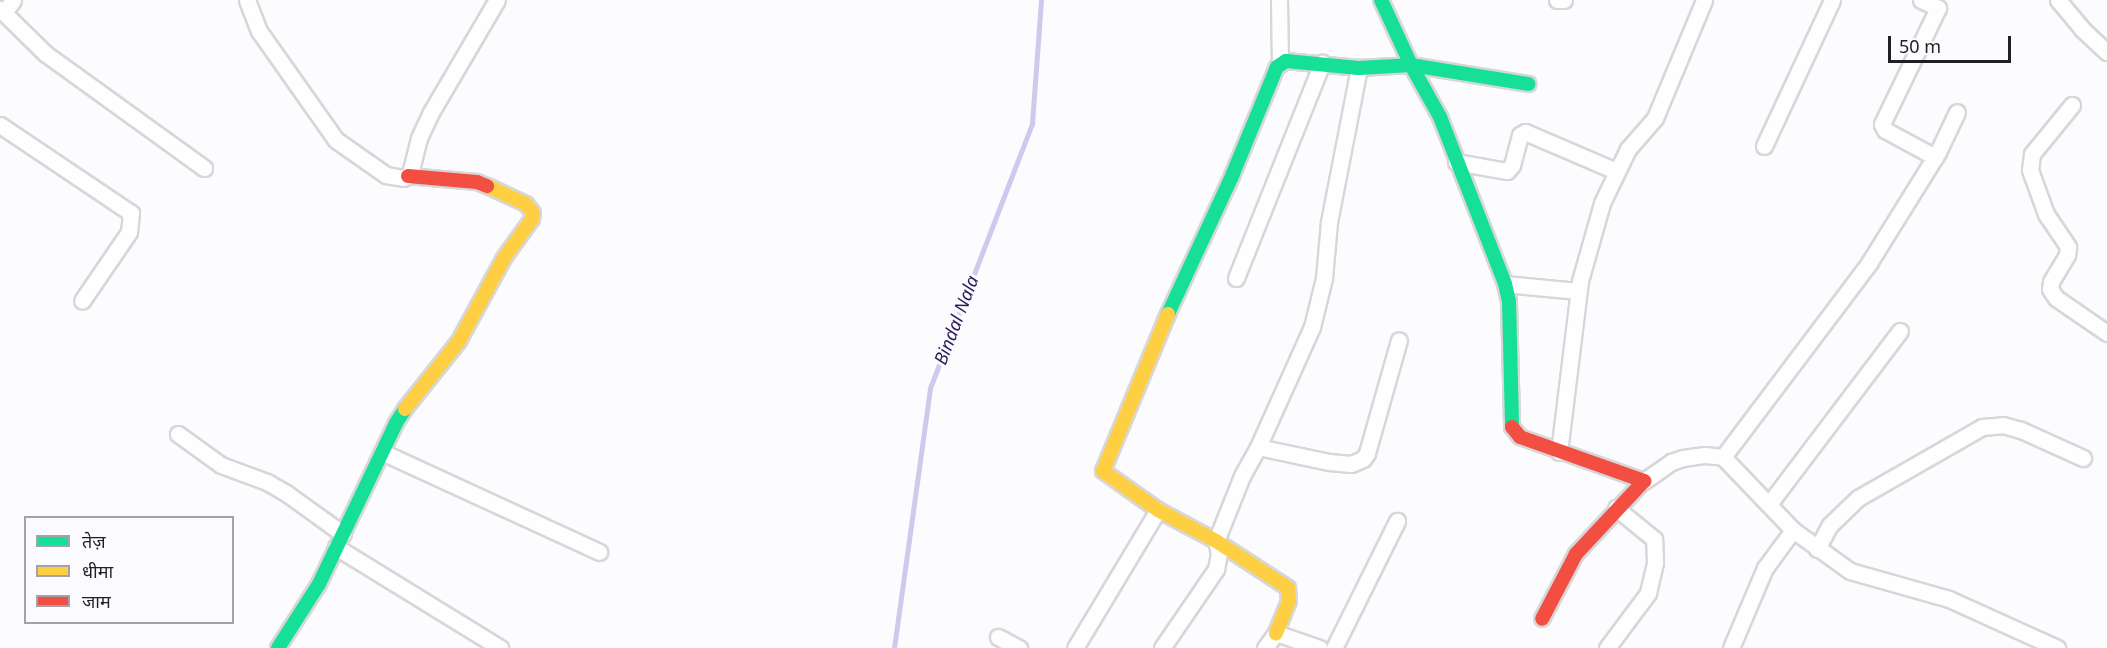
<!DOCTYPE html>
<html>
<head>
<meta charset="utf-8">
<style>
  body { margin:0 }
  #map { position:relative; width:2107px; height:648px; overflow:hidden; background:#fcfbfd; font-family:"Noto Sans","Noto Sans Devanagari",sans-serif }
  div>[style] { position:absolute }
  .stream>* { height:5px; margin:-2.5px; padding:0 2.5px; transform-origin:2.5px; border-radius:2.5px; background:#cec9ed }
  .roads { filter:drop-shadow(2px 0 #d7d7da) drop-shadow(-2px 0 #d7d7da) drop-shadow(0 2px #d7d7da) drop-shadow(0 -2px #d7d7da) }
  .street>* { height:15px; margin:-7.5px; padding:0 7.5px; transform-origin:7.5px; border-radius:7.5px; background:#fffeff }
  .fast>* { height:14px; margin:-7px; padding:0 7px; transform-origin:7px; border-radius:7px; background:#16e098 }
  .slow>* { height:14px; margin:-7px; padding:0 7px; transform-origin:7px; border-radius:7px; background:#ffcf43 }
  .jam>* { height:14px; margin:-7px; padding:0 7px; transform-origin:7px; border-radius:7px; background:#f24e42 }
  span { translate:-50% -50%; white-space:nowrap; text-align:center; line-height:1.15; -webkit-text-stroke:6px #fbfafe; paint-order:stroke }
  .water-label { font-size:18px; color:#2c1c57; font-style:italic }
  .legend { position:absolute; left:24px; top:516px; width:210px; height:108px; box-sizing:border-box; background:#fbfafe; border:2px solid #a3a2a7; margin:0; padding:8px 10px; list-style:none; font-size:18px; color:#201f25 }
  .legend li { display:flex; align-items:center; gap:12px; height:30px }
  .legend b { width:30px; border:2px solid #a3a2a7 }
  .scale { position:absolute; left:1888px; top:36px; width:123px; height:27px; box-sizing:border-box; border:3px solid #201f25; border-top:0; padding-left:8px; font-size:18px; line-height:21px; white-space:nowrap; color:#201f25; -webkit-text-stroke:4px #fbfafe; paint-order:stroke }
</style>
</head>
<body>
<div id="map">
  <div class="stream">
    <i style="left:894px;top:648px;width:262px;rotate:-82.1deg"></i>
    <i style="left:930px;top:388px;width:284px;rotate:-68.9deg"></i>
    <i style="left:1032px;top:123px;width:123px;rotate:-85.8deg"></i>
  </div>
  <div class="roads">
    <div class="street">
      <i style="left:247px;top:0;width:33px;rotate:69deg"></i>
      <i style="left:259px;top:31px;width:133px;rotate:54.8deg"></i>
      <i style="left:336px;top:140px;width:61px;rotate:35deg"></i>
      <i style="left:386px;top:175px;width:17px;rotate:10deg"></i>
      <i style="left:403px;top:178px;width:5px;rotate:-22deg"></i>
      <i style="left:408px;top:176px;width:7px;rotate:-63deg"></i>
      <i style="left:411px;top:170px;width:33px;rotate:-76deg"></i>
      <i style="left:419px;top:138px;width:26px;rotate:-65deg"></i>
      <i style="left:430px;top:114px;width:132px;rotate:-59.6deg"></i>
      <i style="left:1279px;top:0;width:63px;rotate:89.1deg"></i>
      <i style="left:1557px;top:0;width:7px"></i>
      <i style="left:1921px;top:0;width:19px;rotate:25deg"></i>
      <i style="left:1938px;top:8px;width:129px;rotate:115.8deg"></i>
      <i style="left:1882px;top:124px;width:7px;rotate:63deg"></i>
      <i style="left:1885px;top:130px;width:57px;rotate:28.4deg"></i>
      <i style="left:2058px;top:0;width:38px;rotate:50deg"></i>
      <i style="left:2082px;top:29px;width:34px;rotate:43deg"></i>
      <i style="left:0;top:9px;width:64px;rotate:44.4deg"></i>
      <i style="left:46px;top:54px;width:195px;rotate:35.8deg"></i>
      <i style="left:4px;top:13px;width:16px;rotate:-55deg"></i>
      <i style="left:2072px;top:105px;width:63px;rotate:129.2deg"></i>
      <i style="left:2032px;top:154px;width:16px;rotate:97deg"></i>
      <i style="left:2030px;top:170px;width:47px;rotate:70deg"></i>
      <i style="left:2046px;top:214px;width:40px;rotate:56deg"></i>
      <i style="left:2068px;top:247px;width:8px;rotate:97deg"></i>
      <i style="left:2067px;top:255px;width:31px;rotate:121deg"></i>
      <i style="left:2051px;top:282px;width:7px;rotate:98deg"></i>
      <i style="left:2050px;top:289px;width:11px;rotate:56deg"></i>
      <i style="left:2056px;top:298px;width:62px;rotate:34.5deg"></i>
      <i style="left:0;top:125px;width:158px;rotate:33.9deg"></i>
      <i style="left:131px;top:213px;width:19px;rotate:96deg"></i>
      <i style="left:129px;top:232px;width:83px;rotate:124.3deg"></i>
      <i style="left:1764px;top:146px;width:161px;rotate:-65deg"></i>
      <i style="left:1456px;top:162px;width:52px;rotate:10deg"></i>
      <i style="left:1507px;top:171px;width:8px;rotate:-50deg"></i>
      <i style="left:1512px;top:165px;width:31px;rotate:-75deg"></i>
      <i style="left:1520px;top:135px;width:6px;rotate:-31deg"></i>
      <i style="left:1525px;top:132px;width:99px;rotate:23.2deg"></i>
      <i style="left:1236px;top:278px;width:232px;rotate:-68.2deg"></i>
      <i style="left:1505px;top:284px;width:73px;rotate:5.5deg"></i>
      <i style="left:178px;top:434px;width:53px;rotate:35.8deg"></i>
      <i style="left:221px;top:465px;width:49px;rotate:20.3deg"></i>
      <i style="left:267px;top:482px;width:22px;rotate:30deg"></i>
      <i style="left:286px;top:493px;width:70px;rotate:35.7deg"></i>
      <i style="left:1258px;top:447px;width:73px;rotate:11.9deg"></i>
      <i style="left:1329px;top:462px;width:22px;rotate:5deg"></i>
      <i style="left:1351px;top:464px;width:13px;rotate:-23deg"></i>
      <i style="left:1363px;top:459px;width:7px;rotate:-56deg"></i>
      <i style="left:1367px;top:453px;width:117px;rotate:-74.2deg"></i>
      <i style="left:382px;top:452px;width:239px;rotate:24.7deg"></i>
      <i style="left:1559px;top:452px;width:172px;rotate:-83deg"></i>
      <i style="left:1580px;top:281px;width:81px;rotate:-74.2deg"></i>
      <i style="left:1602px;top:203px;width:60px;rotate:-64.3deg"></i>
      <i style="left:1628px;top:149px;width:41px;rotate:-48.9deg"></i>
      <i style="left:1655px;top:118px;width:128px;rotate:-67.4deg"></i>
      <i style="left:1723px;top:457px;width:243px;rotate:-53deg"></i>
      <i style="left:1869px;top:263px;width:131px;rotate:-58.1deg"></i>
      <i style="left:1938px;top:152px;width:44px;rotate:-64.6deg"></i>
      <i style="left:1644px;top:481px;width:33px;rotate:-35deg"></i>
      <i style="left:1671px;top:462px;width:13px;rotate:-18deg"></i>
      <i style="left:1683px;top:458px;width:22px;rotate:-8deg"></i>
      <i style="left:1705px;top:455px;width:18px;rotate:6deg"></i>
      <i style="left:1723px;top:457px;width:101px;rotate:46.2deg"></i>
      <i style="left:1793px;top:530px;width:70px;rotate:35.7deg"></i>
      <i style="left:1850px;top:571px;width:103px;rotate:15.8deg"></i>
      <i style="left:1949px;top:599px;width:119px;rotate:24.4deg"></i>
      <i style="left:1769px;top:504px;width:217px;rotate:-52.9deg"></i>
      <i style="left:336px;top:547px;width:193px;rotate:31.6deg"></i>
      <i style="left:1817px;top:549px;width:27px;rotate:-62deg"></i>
      <i style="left:1830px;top:525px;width:39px;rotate:-44deg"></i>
      <i style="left:1858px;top:498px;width:143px;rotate:-29.8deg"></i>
      <i style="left:1982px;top:427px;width:21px;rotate:-5deg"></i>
      <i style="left:2003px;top:425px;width:19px;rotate:16deg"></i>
      <i style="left:2021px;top:430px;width:68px;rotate:24.3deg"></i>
      <i style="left:998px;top:637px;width:24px;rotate:28deg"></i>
      <i style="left:1075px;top:648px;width:161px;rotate:-59deg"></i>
      <i style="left:1162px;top:648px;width:96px;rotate:-55.6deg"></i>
      <i style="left:1216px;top:569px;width:16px;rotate:-79deg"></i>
      <i style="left:1219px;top:553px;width:12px;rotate:-104deg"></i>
      <i style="left:1216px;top:541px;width:70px;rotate:-68.2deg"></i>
      <i style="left:1242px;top:476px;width:33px;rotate:-61deg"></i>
      <i style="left:1258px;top:447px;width:132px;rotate:-65.8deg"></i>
      <i style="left:1312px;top:327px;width:50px;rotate:-76.2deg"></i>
      <i style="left:1324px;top:278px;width:56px;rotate:-84.9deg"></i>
      <i style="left:1329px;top:222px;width:157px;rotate:-79deg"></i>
      <i style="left:1265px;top:648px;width:19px;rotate:-54deg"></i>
      <i style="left:1276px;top:633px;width:46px;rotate:19.2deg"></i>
      <i style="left:1334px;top:648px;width:142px;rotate:-63.6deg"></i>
      <i style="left:1607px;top:648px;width:69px;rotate:-53.3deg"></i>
      <i style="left:1648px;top:593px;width:32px;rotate:-77deg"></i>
      <i style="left:1655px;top:562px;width:23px;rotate:-92deg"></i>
      <i style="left:1654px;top:539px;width:49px;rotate:-140.8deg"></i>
      <i style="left:1731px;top:648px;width:87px;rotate:-67deg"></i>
      <i style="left:1765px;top:568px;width:47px;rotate:-53.6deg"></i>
    </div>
    <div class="fast">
      <i style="left:1381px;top:0;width:72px;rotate:65.2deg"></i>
      <i style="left:1411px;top:65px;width:60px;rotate:60.9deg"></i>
      <i style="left:1440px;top:117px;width:179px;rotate:68.7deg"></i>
      <i style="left:1505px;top:284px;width:17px;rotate:77deg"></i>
      <i style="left:1509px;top:301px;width:126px;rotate:88.6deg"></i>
      <i style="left:1168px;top:314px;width:152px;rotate:-65.1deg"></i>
      <i style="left:1232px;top:176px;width:118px;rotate:-67.6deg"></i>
      <i style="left:1277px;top:67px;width:11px;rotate:-34deg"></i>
      <i style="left:1286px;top:61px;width:73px;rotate:5.5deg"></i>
      <i style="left:1359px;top:68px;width:52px;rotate:-3.3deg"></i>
      <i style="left:1411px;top:65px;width:119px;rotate:9.2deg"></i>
      <i style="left:278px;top:648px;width:76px;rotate:-57.4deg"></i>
      <i style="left:319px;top:584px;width:178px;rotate:-64.4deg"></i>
      <i style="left:396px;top:423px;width:17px;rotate:-57deg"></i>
    </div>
    <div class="slow">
      <i style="left:1168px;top:314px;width:170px;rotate:112.5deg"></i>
      <i style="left:1103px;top:471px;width:67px;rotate:35.3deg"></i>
      <i style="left:1158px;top:510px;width:66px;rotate:28.1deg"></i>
      <i style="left:1216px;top:541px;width:86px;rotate:33.1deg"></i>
      <i style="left:1288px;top:588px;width:13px;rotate:86deg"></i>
      <i style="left:1289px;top:601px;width:35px;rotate:112deg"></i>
      <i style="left:405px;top:409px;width:87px;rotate:-51.5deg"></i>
      <i style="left:459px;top:341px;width:94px;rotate:-61.5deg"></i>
      <i style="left:504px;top:258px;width:48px;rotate:-54.3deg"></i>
      <i style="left:532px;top:219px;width:6px;rotate:-81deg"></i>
      <i style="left:533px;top:213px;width:11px;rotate:-128deg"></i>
      <i style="left:526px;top:204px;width:43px;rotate:-155.2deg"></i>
    </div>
    <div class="jam">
      <i style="left:408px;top:176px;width:69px;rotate:5deg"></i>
      <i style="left:477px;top:182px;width:11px;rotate:22deg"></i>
      <i style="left:1512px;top:427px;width:13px;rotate:51deg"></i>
      <i style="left:1520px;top:437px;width:132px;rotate:19.5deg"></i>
      <i style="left:1644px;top:481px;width:100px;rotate:133deg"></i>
      <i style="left:1576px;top:554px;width:73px;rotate:117.6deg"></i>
    </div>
  </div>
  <div class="water-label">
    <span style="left:956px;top:320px;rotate:-69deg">Bindal Nala</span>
  </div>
  <ul class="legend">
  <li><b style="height:8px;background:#16e098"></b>तेज़</li>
  <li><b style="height:8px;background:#ffcf43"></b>धीमा</li>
  <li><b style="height:8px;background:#f24e42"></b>जाम</li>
  </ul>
  <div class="scale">50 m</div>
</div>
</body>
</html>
